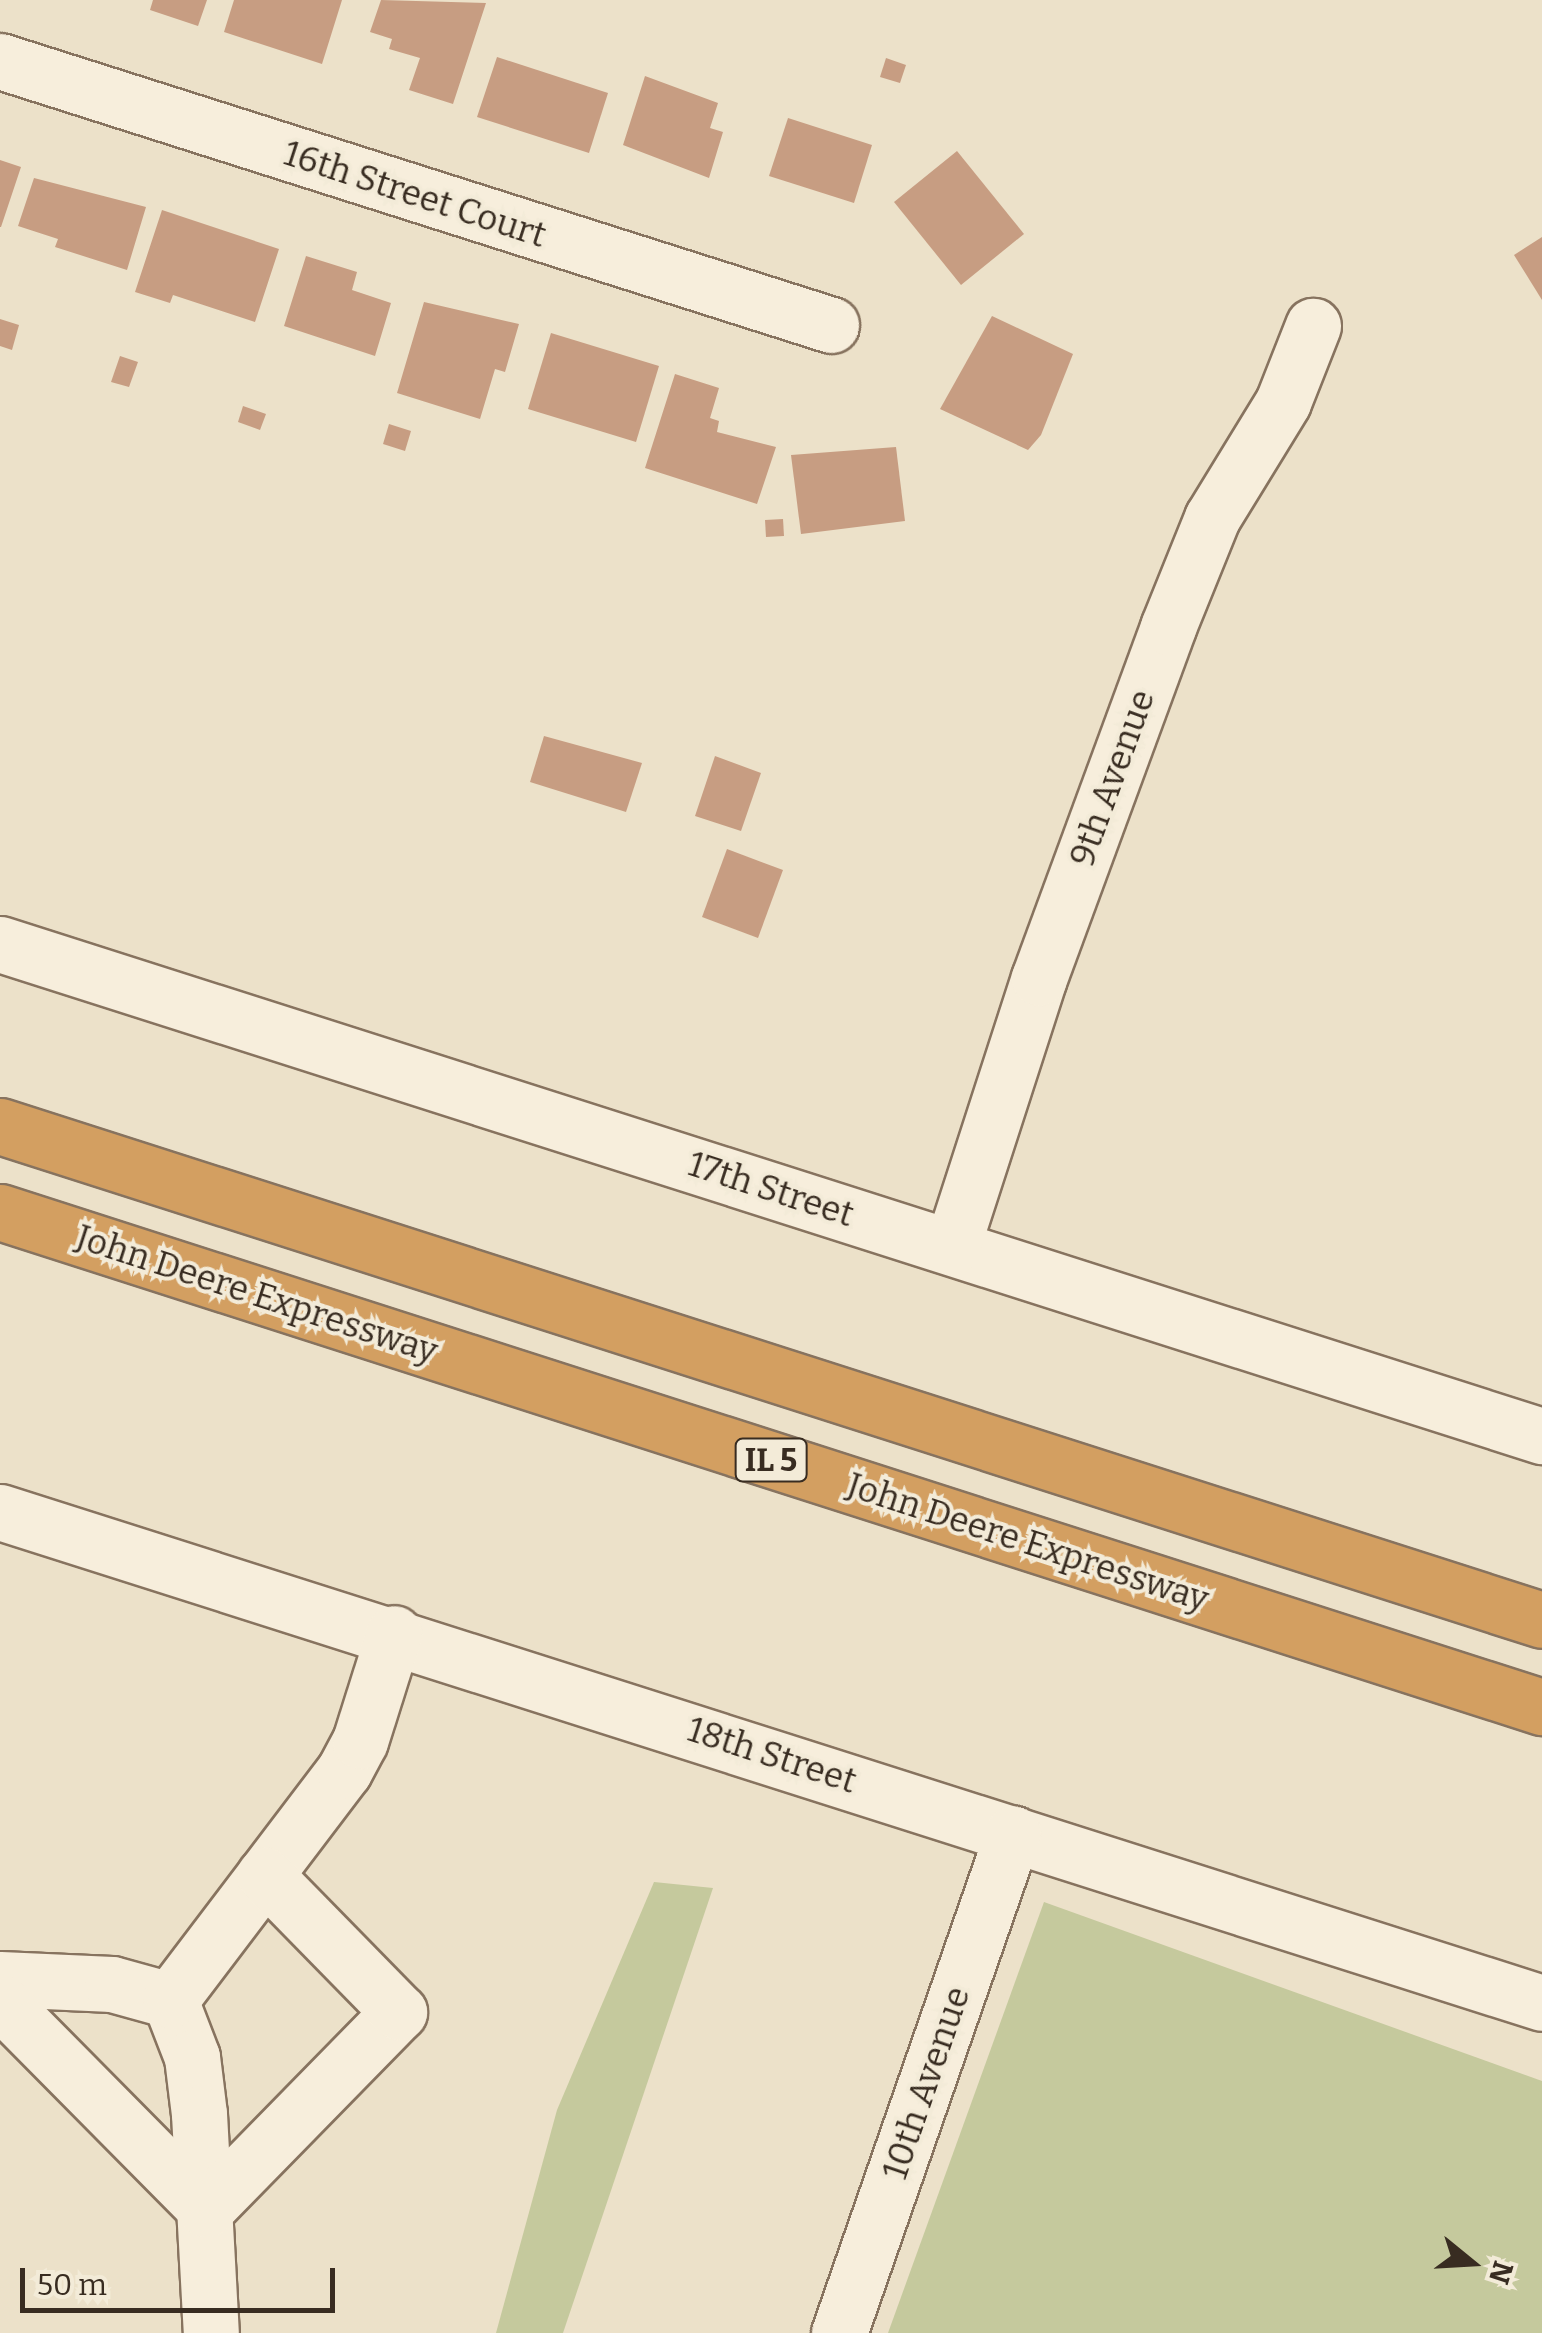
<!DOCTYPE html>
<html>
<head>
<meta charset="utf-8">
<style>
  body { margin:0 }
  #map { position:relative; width:1542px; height:2333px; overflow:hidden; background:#ece1c9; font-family:Bitter,serif }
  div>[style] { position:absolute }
  .green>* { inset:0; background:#c5c99d }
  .building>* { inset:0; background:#c79d82 }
  .roads { filter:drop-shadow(2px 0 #87735f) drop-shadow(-2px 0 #87735f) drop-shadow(0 2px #87735f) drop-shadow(0 -2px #87735f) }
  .minor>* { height:55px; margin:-27.5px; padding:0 27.5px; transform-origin:27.5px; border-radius:27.5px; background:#f7eedc }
  .highway>* { height:55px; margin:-27.5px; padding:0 27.5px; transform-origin:27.5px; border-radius:27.5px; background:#d39f61 }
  span { translate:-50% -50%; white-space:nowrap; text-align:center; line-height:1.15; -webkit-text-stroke:8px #f3ebd8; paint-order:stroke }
  .shield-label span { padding:2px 8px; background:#f3ebd8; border:2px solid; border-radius:8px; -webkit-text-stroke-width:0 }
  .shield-label { font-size:32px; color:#382c21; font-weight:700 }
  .street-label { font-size:35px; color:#382c21 }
  .north { position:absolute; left:1422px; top:2213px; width:100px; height:100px; -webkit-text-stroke:8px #f3ebd8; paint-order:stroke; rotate:108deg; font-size:28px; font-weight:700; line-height:40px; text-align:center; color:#382c21 }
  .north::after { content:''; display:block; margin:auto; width:35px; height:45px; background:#382c21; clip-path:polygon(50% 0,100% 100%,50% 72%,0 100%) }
  .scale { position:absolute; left:20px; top:2268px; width:315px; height:45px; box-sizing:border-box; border:5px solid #382c21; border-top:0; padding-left:12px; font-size:30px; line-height:35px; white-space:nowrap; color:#382c21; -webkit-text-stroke:8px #f3ebd8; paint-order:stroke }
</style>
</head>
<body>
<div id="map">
  <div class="green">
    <i style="clip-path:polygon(654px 1882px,713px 1888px,563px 2333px,496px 2333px,557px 2110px)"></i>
    <i style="clip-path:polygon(1044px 1902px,1542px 2081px,1542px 2333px,888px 2333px)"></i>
  </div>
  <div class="building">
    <i style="clip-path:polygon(153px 0,207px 0,198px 26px,150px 10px)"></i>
    <i style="clip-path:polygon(234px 0,342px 0,322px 64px,224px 32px)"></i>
    <i style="clip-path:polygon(381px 0,486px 3px,453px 104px,409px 90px,420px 58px,389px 49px,392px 39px,370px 32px)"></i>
    <i style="clip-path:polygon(497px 57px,608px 93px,589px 153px,477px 117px)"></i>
    <i style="clip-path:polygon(886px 58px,906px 65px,900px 83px,880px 77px)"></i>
    <i style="clip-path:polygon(645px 76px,718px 103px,710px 128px,723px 132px,709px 178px,623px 145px)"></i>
    <i style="clip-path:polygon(788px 118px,872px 145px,854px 203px,769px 176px)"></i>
    <i style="clip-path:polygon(957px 151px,1024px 234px,961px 285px,894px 202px)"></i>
    <i style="clip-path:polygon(0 160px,21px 167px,1px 227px,0 227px)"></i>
    <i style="clip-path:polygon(34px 178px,146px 207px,127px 270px,55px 247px,58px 239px,18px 226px)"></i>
    <i style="clip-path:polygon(162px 210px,279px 249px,255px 322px,173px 295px,170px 303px,135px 292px)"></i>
    <i style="clip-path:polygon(1542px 237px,1542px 300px,1514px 255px)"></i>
    <i style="clip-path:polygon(306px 256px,357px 272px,352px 290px,391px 303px,375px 356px,284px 326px)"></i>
    <i style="clip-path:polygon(424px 302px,519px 324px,505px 372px,495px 369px,480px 419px,397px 393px)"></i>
    <i style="clip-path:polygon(992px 316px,1073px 354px,1041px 435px,1028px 450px,940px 409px)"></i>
    <i style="clip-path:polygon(0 319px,19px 325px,12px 350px,0 346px)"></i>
    <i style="clip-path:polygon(551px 333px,659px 366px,636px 442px,528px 409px)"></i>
    <i style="clip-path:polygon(120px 356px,138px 362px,129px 387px,111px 382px)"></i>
    <i style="clip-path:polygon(675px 374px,719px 388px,710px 418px,719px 421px,717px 432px,776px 447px,757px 504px,645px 468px)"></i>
    <i style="clip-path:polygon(243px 406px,266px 414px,260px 430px,238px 422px)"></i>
    <i style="clip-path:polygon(389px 424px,411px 431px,405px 451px,383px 444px)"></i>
    <i style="clip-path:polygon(896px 447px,905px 521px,801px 534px,791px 455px)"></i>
    <i style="clip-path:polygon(783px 519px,784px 536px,766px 537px,765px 520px)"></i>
    <i style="clip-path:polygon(544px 736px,642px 763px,626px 812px,530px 782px)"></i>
    <i style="clip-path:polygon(715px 756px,761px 773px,741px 831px,695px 816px)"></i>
    <i style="clip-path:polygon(727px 849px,783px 870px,758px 938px,702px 917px)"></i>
  </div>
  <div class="roads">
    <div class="minor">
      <i style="left:0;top:61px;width:872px;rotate:17.62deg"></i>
      <i style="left:0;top:944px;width:1619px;rotate:17.7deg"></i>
      <i style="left:952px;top:1247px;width:283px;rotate:-72.1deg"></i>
      <i style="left:1039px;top:978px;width:374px;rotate:-69.8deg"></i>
      <i style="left:1168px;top:627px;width:118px;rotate:-68deg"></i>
      <i style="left:1212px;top:518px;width:136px;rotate:-58.5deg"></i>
      <i style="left:1283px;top:402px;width:82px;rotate:-68.5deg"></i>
      <i style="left:0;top:1512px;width:1618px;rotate:17.66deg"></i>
      <i style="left:0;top:1979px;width:112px;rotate:2.6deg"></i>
      <i style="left:112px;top:1984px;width:60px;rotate:15.4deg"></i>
      <i style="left:170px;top:2000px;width:61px;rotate:68.9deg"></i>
      <i style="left:192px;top:2057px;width:57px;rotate:83deg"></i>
      <i style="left:199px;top:2114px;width:219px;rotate:86.9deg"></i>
      <i style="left:170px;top:2000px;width:288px;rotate:-52.8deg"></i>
      <i style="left:344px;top:1771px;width:34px;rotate:-62deg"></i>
      <i style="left:360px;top:1741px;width:113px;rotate:-72.5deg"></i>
      <i style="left:0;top:2001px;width:293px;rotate:45.3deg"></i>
      <i style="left:206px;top:2209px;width:276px;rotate:-45.6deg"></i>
      <i style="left:399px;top:2012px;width:192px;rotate:-134.4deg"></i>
      <i style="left:839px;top:2333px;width:529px;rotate:-70.81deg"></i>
    </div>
    <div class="highway">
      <i style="left:0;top:1126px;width:1619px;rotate:17.76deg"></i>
      <i style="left:0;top:1212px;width:1620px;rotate:17.8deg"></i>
    </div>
  </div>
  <div class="shield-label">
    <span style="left:771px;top:1460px">IL 5</span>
  </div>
  <div class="street-label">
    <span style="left:415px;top:194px;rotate:18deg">16th Street Court</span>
    <span style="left:1112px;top:778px;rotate:-70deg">9th Avenue</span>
    <span style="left:771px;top:1189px;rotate:18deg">17th Street</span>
    <span style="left:257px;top:1294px;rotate:18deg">John Deere Expressway</span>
    <span style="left:1028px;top:1542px;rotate:18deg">John Deere Expressway</span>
    <span style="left:772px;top:1755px;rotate:18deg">18th Street</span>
    <span style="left:926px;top:2083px;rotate:-71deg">10th Avenue</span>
  </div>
  <div class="north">N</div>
  <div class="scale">50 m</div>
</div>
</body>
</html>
